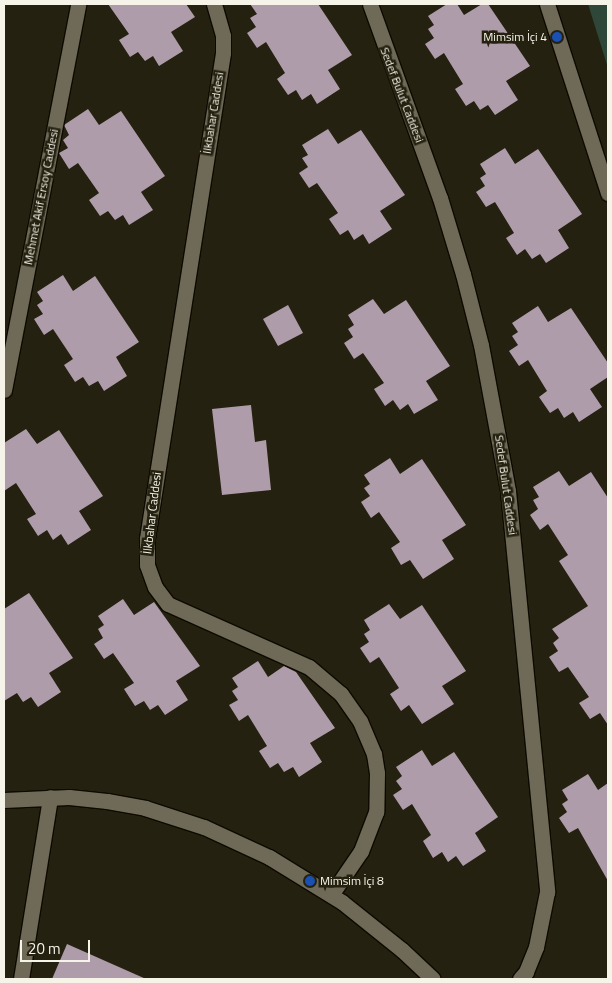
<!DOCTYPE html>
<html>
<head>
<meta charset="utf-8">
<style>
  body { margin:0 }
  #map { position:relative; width:612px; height:983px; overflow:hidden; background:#252110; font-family:"Titillium Web",sans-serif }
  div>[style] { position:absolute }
  .green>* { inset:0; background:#2e4739 }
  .building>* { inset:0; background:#ae9cab }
  .roads { filter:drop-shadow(1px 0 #0e0a00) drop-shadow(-1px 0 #0e0a00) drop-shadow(0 1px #0e0a00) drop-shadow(0 -1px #0e0a00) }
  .minor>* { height:15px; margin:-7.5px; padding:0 7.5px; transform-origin:7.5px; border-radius:7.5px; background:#6e6a57 }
  .dots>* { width:14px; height:14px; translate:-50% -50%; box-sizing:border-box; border:2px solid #252110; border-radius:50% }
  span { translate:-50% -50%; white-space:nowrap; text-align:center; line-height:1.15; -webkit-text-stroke:5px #252110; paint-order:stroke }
  .poi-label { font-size:12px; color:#f6f4e9 }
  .right { translate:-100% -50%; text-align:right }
  .left { translate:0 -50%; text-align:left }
  .street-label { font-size:12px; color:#f6f4e9 }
  .frame { position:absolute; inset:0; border:5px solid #f6f4e9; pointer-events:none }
  .scale { position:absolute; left:20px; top:940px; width:70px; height:22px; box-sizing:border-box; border:2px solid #f6f4e9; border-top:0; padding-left:6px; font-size:15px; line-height:18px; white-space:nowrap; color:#f6f4e9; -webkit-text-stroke:4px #252110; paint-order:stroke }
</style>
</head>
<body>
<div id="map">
  <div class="green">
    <i style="clip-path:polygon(588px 4px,608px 4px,608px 68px)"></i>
  </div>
  <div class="building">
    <i style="clip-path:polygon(108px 4px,186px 4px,195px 17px,171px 32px,183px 51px,159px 66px,153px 56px,145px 61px,138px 52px,130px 57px,119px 40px,129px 34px)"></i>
    <i style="clip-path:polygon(250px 4px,318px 4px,352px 55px,328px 70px,340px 89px,317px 104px,311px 94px,302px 100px,296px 90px,288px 95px,277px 79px,285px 73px,266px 42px,257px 48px,247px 33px,256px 27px,250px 18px,257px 14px)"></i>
    <i style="clip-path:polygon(447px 4px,457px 4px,464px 15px,482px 4px,488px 4px,530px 66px,506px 81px,518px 100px,495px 115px,488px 105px,480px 110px,474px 101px,466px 106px,455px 89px,463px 84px,444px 53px,435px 59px,425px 44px,434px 38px,428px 29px,434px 25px,428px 16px)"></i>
    <i style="clip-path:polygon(88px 109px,99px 125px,121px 111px,165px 176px,141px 192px,153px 210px,129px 225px,123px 215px,115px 220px,108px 211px,100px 216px,89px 200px,99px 193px,78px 163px,69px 169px,59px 153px,68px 148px,63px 140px,69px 135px,64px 125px)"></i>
    <i style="clip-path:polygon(328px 129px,338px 144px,361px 130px,405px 195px,380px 211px,392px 229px,369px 244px,363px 234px,354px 240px,348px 230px,340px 235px,329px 219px,338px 213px,317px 183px,309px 188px,299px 173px,308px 167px,302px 158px,308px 155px,302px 145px)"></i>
    <i style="clip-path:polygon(505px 148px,515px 164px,538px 149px,582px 214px,558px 230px,569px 248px,546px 263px,540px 254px,532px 259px,525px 249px,517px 255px,506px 238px,514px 233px,495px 202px,486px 207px,476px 192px,485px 186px,480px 178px,486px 174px,480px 164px)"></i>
    <i style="clip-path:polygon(63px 275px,73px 291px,95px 276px,139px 342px,116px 357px,127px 376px,104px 391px,98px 381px,89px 386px,83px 377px,75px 382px,64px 365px,73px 359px,53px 329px,44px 335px,34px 319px,43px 314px,37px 305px,43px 301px,37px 292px)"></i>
    <i style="clip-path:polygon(373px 299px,384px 314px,406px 300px,450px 366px,426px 381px,438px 400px,414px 414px,408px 404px,400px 410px,393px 400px,385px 406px,374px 389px,384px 383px,363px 353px,354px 359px,344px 343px,353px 337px,348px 329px,354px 325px,348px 315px)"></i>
    <i style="clip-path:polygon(288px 305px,303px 333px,278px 346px,263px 319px)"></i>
    <i style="clip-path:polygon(538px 306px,548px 322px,571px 308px,608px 363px,608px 377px,590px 389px,602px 407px,579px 422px,573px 412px,564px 418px,558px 408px,550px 413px,539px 397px,547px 391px,528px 360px,519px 366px,509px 351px,518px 345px,512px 336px,518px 332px,512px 323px)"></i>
    <i style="clip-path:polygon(251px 405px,255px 442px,266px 440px,271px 490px,222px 495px,212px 409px)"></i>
    <i style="clip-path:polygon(26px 429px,37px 444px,59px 430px,103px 496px,79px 511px,91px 530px,68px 545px,61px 534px,53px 540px,47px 530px,38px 536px,27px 519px,36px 514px,16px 483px,4px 491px,4px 443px)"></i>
    <i style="clip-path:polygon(390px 458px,400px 474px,422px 459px,466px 525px,442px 540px,454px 559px,423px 579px,410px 560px,401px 565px,391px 548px,400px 542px,379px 512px,371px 518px,361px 502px,370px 496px,364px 488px,370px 484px,364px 475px)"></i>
    <i style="clip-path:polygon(559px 471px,569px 486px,591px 472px,608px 498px,608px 725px,600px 713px,590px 719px,579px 703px,589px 697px,568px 667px,559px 672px,549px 657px,558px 651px,553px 643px,559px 638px,552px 629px,588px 606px,559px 561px,568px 555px,548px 524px,540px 530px,530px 515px,538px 509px,533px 500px,539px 497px,533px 487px)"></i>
    <i style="clip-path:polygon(29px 593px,73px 658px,49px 673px,61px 692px,38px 707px,31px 697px,23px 702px,17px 693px,4px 701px,4px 609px)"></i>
    <i style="clip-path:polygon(123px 599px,134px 615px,154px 602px,200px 666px,176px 681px,188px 700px,165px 715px,158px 705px,150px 710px,144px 701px,135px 706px,124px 689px,134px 683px,113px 653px,104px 659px,94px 644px,103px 638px,98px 629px,104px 625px,98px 616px)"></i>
    <i style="clip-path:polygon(389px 604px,400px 619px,422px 605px,466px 671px,442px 686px,454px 704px,422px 724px,409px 705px,401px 711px,390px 694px,399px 688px,379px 657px,370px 663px,360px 648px,369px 642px,364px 634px,370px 630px,364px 620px)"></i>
    <i style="clip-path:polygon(258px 661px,268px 677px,284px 666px,296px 672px,335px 728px,310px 743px,322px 762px,299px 777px,293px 767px,284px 772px,278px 763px,270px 768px,259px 751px,267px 746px,248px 715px,239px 721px,229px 705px,238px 700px,232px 691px,238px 687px,232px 678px)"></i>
    <i style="clip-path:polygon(422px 750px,432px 766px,454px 752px,498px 817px,475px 833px,486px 851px,463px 866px,456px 856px,448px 862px,442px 852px,433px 858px,423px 841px,431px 835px,412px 804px,403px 810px,393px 795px,402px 789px,396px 781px,402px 776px,396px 767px)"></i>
    <i style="clip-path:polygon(588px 774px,598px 790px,608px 783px,608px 881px,578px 828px,569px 833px,559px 818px,567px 812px,562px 804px,568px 800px,562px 790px)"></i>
    <i style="clip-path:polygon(67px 944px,146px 979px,52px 979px)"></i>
  </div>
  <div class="roads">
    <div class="minor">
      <i style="left:214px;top:4px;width:33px;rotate:74deg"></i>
      <i style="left:223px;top:36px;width:17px;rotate:90deg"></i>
      <i style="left:223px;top:53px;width:492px;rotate:98.9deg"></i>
      <i style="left:147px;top:539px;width:26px;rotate:90deg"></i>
      <i style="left:147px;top:565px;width:23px;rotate:70deg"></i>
      <i style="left:155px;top:587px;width:21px;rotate:53deg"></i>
      <i style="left:168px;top:604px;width:154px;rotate:24.1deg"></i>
      <i style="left:309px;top:667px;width:42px;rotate:40.2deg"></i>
      <i style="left:341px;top:694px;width:33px;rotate:55deg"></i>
      <i style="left:360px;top:721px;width:36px;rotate:67deg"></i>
      <i style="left:374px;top:754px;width:19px;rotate:81deg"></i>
      <i style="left:377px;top:773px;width:39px;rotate:91deg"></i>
      <i style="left:376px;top:812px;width:42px;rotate:111deg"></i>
      <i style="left:361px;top:851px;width:53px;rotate:124.3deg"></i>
      <i style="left:370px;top:4px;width:206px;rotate:70.2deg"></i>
      <i style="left:440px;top:198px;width:79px;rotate:73.2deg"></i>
      <i style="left:463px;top:274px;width:73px;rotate:75.8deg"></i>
      <i style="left:481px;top:345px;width:148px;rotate:79.5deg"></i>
      <i style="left:508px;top:491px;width:403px;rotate:84.4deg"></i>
      <i style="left:547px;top:892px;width:56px;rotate:101.3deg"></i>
      <i style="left:536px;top:947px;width:27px;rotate:112deg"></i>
      <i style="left:526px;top:972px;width:9px;rotate:131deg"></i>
      <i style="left:547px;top:4px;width:199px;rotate:72.1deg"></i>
      <i style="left:4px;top:390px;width:393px;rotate:-79.1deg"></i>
      <i style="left:4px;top:800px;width:65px;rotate:-2.6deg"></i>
      <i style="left:69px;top:797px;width:38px;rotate:6deg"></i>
      <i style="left:107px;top:801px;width:39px;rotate:10deg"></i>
      <i style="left:145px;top:808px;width:62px;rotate:17.9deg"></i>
      <i style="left:204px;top:827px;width:72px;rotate:24.8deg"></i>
      <i style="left:269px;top:857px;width:86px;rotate:31.7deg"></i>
      <i style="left:342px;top:902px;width:77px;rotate:38.7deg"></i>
      <i style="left:402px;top:950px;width:42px;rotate:43.1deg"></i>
      <i style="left:21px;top:979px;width:184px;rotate:-80.9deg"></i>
    </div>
  </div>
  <div class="dots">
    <i style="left:557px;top:37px;background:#1a4fb4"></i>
    <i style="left:310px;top:881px;background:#1a4fb4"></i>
  </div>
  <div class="poi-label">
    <span class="right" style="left:547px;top:37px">Mimsim İçi 4</span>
    <span class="left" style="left:320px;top:881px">Mimsim İçi 8</span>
  </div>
  <div class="street-label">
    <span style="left:402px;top:95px;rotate:69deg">Sedef Bulut Caddesi</span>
    <span style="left:213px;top:113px;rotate:-81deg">İlkbahar Caddesi</span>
    <span style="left:41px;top:197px;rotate:-79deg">Mehmet Akif Ersoy Caddesi</span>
    <span style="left:506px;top:485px;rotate:82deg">Sedef Bulut Caddesi</span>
    <span style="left:152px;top:513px;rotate:-83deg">İlkbahar Caddesi</span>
  </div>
  <div class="frame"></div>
  <div class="scale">20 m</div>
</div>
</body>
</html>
